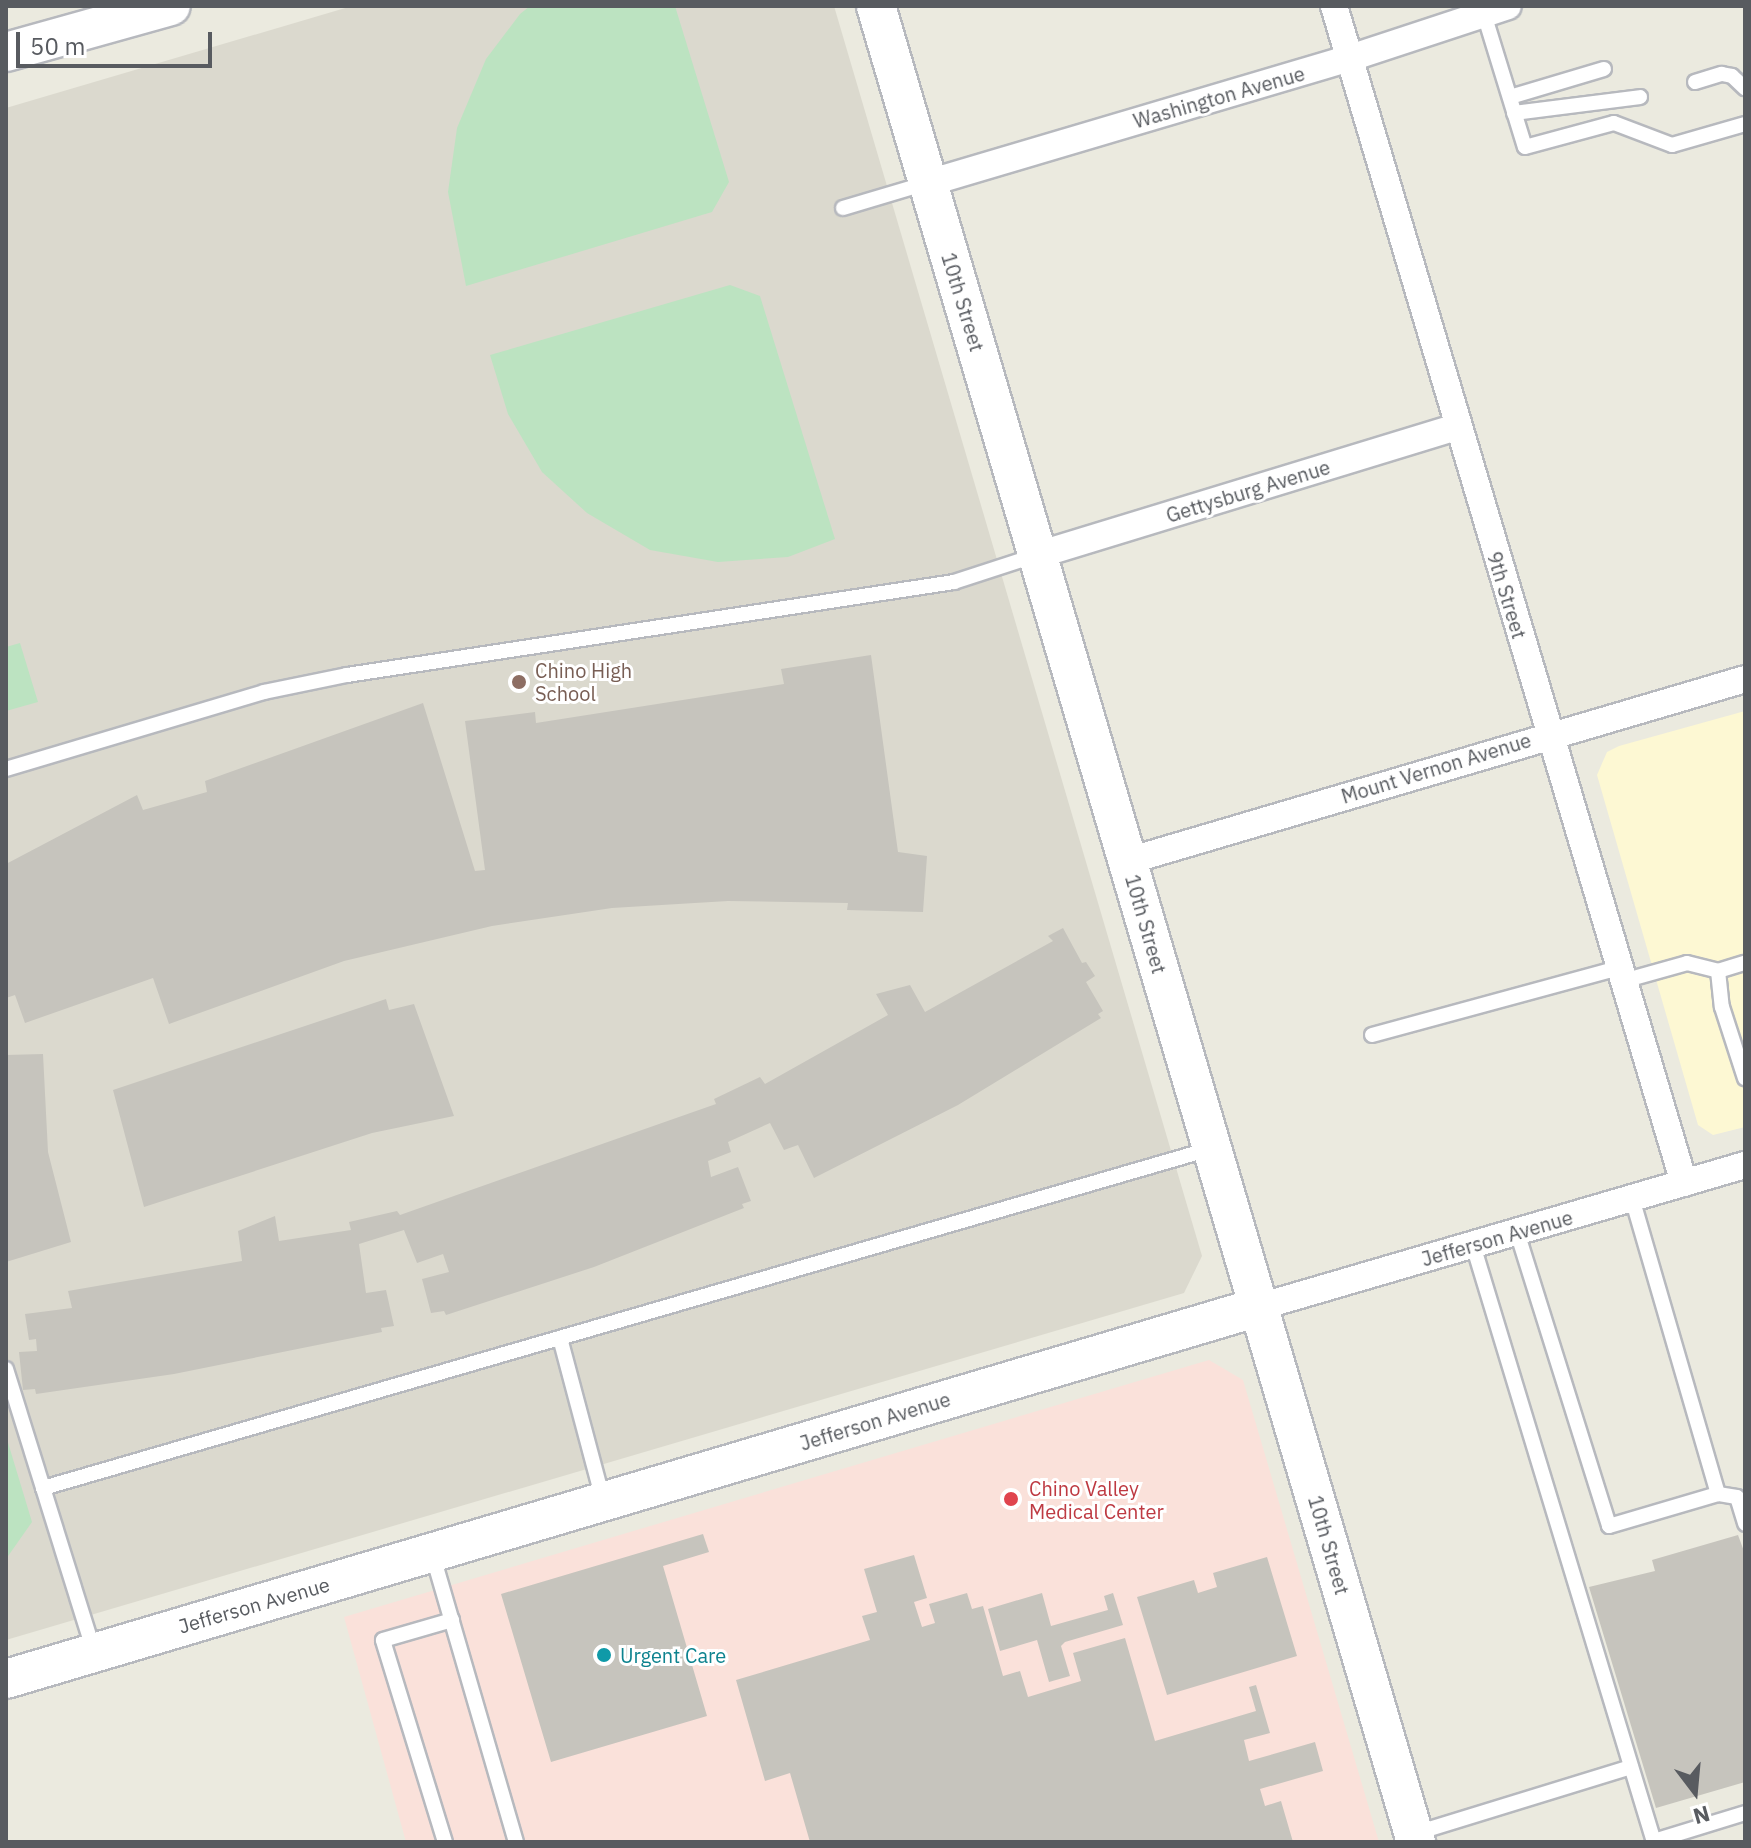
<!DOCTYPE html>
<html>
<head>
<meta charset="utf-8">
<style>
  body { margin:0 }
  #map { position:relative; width:1751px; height:1848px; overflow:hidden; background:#ebeadf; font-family:"IBM Plex Sans",sans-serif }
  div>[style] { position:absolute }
  .commercial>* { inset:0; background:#fdf8d3 }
  .education>* { inset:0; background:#dbd9ce }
  .medical>* { inset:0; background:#fae1da }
  .green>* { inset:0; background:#bce3c1 }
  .building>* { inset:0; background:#c6c4bd }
  .roads { filter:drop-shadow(2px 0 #b7b9be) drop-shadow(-2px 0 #b7b9be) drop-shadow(0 2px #b7b9be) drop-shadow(0 -2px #b7b9be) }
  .lane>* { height:14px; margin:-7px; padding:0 7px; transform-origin:7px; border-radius:7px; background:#fff }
  .street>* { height:26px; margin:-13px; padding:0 13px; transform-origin:13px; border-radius:13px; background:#fff }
  .secondary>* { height:38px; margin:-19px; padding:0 19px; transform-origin:19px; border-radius:19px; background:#fff }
  .dots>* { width:22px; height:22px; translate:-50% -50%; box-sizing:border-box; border:4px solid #fff; border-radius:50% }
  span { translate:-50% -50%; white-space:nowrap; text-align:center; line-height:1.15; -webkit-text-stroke:6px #fff; paint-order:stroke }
  .street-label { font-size:20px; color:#585b60 }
  .education-label { font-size:20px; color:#785e54 }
  .left { translate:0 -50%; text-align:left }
  .health-label { font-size:20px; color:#be3a42 }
  .culture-label { font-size:20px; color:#0d838f }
  .frame { position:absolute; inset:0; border:8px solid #585b60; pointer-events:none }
  .north { position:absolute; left:1655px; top:1752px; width:80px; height:80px; -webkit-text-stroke:6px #fff; paint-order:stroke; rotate:164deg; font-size:22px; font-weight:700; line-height:32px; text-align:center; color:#585b60 }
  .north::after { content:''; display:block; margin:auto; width:28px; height:36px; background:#585b60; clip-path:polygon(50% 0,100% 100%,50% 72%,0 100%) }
  .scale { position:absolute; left:16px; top:32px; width:196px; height:36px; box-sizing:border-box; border:4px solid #585b60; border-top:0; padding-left:10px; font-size:24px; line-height:28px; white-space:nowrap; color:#585b60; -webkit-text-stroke:6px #fff; paint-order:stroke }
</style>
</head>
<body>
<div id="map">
  <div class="commercial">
    <i style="clip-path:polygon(1745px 711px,1745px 1127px,1713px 1135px,1698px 1125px,1597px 775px,1607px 752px,1619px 746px)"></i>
  </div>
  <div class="education">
    <i style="clip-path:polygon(352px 6px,834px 6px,1202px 1256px,1184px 1293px,6px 1640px,6px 108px)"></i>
  </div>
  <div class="medical">
    <i style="clip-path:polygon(1209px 1360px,1243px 1380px,1379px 1842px,406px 1842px,344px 1617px)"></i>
  </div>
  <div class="green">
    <i style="clip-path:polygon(530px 6px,675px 6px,729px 182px,712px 212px,466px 286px,448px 192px,457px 128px,486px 59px,520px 14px)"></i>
    <i style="clip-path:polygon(730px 285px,760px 296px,835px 539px,788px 557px,718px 562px,650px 550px,587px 513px,542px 472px,508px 414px,490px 355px)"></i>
    <i style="clip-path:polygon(20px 643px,38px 702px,6px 711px,6px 647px)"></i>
    <i style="clip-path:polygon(6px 1436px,32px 1522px,6px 1559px)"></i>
  </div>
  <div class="building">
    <i style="clip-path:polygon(871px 655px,898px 852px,927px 856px,923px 912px,847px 910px,848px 903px,728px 901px,612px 908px,492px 926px,344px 961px,169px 1024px,153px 978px,25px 1023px,15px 995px,6px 998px,6px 864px,137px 795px,143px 810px,207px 792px,205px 781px,423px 703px,475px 871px,485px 870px,465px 721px,535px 712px,536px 723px,784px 684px,781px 669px)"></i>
    <i style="clip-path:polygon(1063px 928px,1082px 963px,1086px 962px,1095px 976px,1086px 982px,1103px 1011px,1098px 1014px,1101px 1018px,958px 1105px,814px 1178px,798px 1145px,784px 1150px,770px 1123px,728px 1142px,731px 1152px,708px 1161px,711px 1177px,738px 1167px,751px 1201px,742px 1204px,744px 1208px,594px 1267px,446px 1315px,444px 1311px,431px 1313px,422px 1279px,449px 1272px,443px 1254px,417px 1263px,404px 1230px,359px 1244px,366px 1293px,386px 1290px,394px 1326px,381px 1328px,382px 1332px,174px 1374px,36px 1394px,35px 1389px,23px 1390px,19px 1352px,37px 1351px,36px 1339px,29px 1340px,25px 1314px,72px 1308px,68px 1291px,242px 1261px,238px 1231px,275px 1216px,279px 1241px,351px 1230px,349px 1222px,397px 1211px,400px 1215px,716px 1104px,714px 1099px,760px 1077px,765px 1084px,888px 1015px,876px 994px,910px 985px,925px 1012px,1053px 941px,1048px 936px)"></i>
    <i style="clip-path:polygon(386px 999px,389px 1010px,414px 1004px,454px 1116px,372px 1133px,144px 1207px,113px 1090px)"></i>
    <i style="clip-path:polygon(43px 1054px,48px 1152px,71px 1242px,6px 1262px,6px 1055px)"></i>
    <i style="clip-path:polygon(703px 1534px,709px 1552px,663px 1566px,707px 1716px,551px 1762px,501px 1594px)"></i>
    <i style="clip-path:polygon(1738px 1535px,1745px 1554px,1745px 1782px,1656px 1808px,1589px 1587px,1655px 1571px,1652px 1560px)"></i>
    <i style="clip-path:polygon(914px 1555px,927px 1598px,914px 1602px,922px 1627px,935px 1623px,929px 1604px,967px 1593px,972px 1609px,983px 1606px,1003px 1676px,1020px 1671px,1028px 1697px,1081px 1681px,1073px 1653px,1125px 1638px,1155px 1741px,1256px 1711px,1249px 1687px,1256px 1685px,1270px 1733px,1244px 1740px,1249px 1761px,1315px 1742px,1323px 1771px,1260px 1789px,1265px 1806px,1281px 1801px,1293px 1842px,810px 1842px,790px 1773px,765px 1781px,736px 1680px,870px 1640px,862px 1616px,877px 1612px,864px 1569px)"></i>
    <i style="clip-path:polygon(1267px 1557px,1297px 1656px,1167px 1695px,1137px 1597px,1194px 1580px,1198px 1593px,1217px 1587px,1213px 1573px)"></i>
    <i style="clip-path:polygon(1042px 1593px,1051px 1626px,1108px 1610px,1104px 1596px,1113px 1593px,1123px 1625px,1065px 1642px,1061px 1646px,1070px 1676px,1049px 1682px,1037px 1640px,1000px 1651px,988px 1609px)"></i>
  </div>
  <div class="roads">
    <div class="lane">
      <i style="left:1484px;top:14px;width:139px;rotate:72.9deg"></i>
      <i style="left:1525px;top:147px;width:92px;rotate:-15.1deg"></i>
      <i style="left:1614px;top:123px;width:62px;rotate:20.8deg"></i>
      <i style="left:1672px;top:145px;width:76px;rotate:-16deg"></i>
      <i style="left:1695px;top:82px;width:28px;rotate:-17deg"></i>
      <i style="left:1722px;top:74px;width:10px;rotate:11deg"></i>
      <i style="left:1732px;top:76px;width:18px;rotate:43deg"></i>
      <i style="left:1510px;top:97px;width:98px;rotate:-16.6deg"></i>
      <i style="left:1514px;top:113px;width:127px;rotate:-7.2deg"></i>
      <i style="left:843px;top:208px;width:88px;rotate:-16.6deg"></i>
      <i style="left:6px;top:769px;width:269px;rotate:-16.6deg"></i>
      <i style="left:264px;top:692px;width:85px;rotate:-11.6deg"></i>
      <i style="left:347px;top:675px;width:614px;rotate:-8.71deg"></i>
      <i style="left:954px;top:582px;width:87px;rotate:-18deg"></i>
      <i style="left:1718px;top:971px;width:36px;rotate:84deg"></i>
      <i style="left:1722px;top:1007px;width:75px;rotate:72.1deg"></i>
      <i style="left:1623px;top:981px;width:66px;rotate:-15.7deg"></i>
      <i style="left:1687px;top:963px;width:32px;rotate:14deg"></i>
      <i style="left:1718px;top:971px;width:28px;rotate:-17deg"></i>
      <i style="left:1372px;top:1035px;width:256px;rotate:-15.2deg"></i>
      <i style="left:1632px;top:1198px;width:308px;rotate:73.8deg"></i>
      <i style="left:1517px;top:1232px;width:308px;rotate:72.6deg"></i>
      <i style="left:1609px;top:1526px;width:114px;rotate:-16.4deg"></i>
      <i style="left:1718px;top:1494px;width:19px;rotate:9deg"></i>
      <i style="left:1737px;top:1497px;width:28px;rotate:73deg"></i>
      <i style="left:1473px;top:1245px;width:624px;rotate:73.13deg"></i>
      <i style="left:560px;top:1338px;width:168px;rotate:75.1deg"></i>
      <i style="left:6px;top:1369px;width:295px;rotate:72.7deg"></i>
      <i style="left:43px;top:1488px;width:1215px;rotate:-16.2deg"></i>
      <i style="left:432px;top:1553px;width:301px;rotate:73.8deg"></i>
      <i style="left:1413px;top:1834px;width:228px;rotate:-17.1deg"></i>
      <i style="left:1654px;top:1841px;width:95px;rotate:-17.1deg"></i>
      <i style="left:445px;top:1842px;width:211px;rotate:-107.1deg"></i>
      <i style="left:383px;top:1640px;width:72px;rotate:-16.2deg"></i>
    </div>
    <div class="street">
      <i style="left:1334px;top:6px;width:1228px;rotate:73.44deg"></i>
      <i style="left:928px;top:183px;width:440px;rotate:-16.5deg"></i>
      <i style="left:1350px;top:58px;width:166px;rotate:-18.2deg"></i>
      <i style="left:1038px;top:555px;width:438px;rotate:-17deg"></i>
      <i style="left:1128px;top:861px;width:643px;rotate:-16.43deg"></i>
      <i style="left:1259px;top:1307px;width:506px;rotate:-16.29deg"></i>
    </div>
    <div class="secondary">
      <i style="left:876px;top:6px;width:1914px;rotate:73.61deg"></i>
      <i style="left:6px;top:52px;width:171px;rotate:-15.6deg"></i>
      <i style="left:6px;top:1679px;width:1307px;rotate:-16.54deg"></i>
    </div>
  </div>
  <div class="dots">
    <i style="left:519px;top:682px;background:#8d6e63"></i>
    <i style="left:1011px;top:1499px;background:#e0444e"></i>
    <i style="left:604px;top:1655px;background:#0f9aa8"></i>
  </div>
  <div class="street-label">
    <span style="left:1219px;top:97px;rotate:-16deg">Washington Avenue</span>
    <span style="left:963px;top:302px;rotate:73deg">10th Street</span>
    <span style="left:1248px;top:491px;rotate:-17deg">Gettysburg Avenue</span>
    <span style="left:1507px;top:595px;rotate:73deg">9th Street</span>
    <span style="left:1436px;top:768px;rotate:-17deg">Mount Vernon Avenue</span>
    <span style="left:1146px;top:924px;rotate:74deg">10th Street</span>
    <span style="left:1497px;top:1238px;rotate:-16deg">Jefferson Avenue</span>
    <span style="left:875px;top:1421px;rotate:-17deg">Jefferson Avenue</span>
    <span style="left:1329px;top:1545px;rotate:74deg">10th Street</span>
    <span style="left:254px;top:1605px;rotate:-16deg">Jefferson Avenue</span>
  </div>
  <div class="education-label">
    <span class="left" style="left:535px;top:682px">Chino High<br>School</span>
  </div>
  <div class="health-label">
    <span class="left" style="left:1029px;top:1500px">Chino Valley<br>Medical Center</span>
  </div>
  <div class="culture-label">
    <span class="left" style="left:620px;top:1655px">Urgent Care</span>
  </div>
  <div class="frame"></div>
  <div class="north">N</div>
  <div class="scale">50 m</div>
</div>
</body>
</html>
